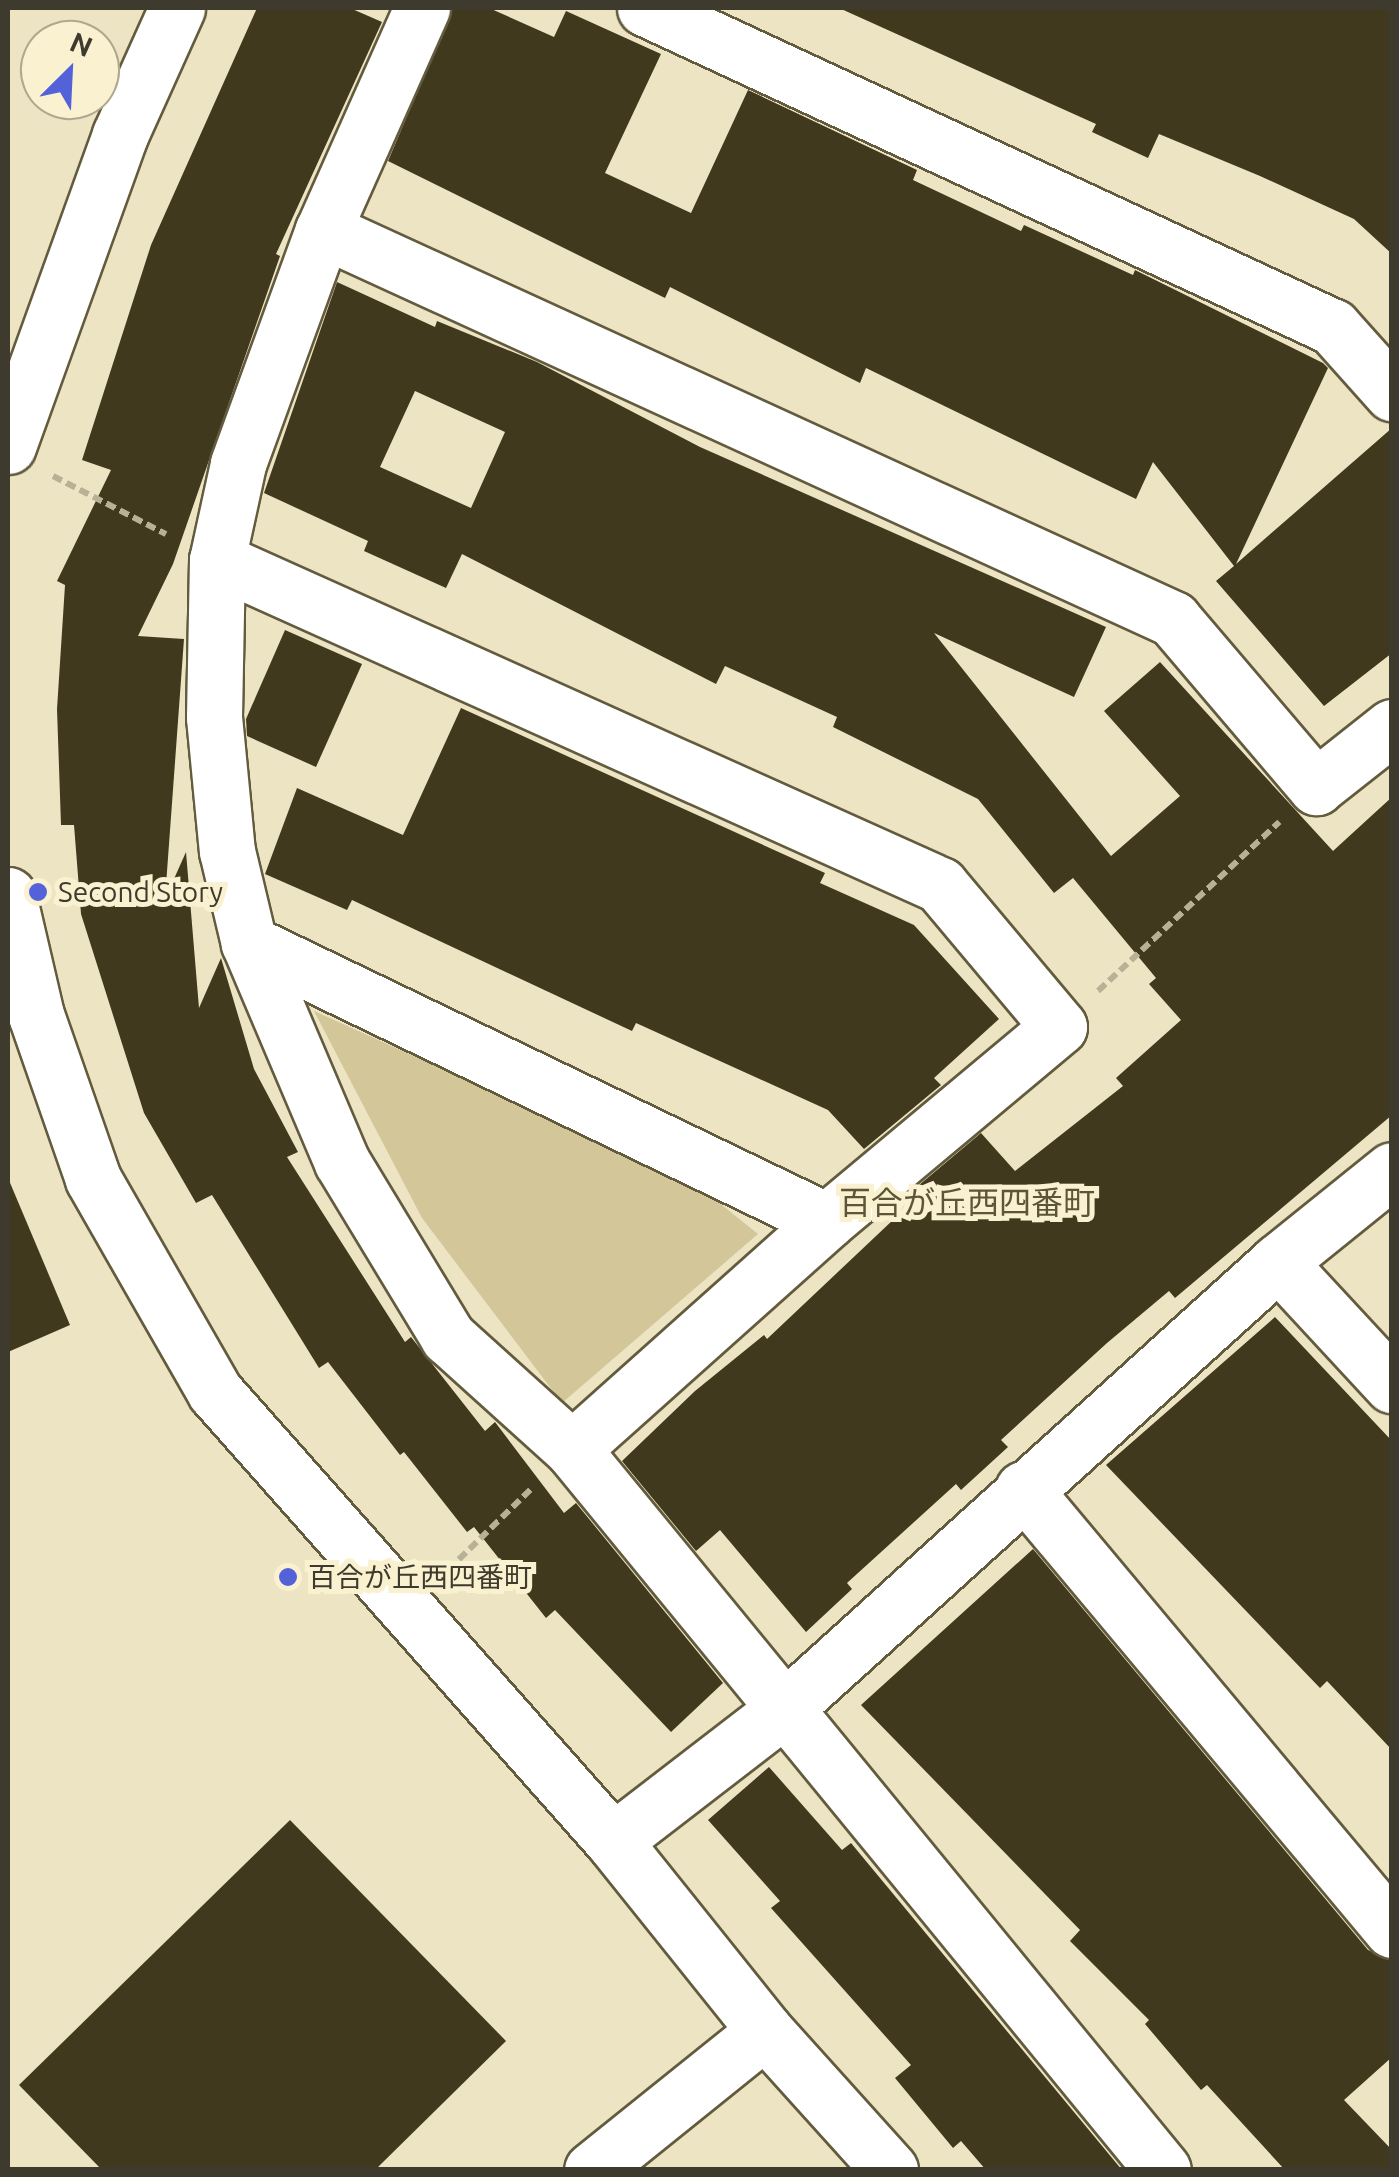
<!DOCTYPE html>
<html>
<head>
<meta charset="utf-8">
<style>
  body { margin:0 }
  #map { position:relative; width:1399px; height:2177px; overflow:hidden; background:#ede4c3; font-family:Ubuntu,"Noto Sans JP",sans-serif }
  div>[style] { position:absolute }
  .green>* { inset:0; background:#d3c699 }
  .building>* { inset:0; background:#40391d }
  .path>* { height:6px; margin-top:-3px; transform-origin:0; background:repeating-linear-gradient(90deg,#b8b196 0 10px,transparent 0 15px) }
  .roads { filter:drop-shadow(2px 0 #635b3e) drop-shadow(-2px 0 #635b3e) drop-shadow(0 2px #635b3e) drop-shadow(0 -2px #635b3e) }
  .street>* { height:55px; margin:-27.5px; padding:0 27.5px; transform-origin:27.5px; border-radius:27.5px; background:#fff }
  .dots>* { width:28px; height:28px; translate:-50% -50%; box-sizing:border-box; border:5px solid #faf1d0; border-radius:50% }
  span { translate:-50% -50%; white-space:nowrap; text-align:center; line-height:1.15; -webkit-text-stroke:10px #faf1d0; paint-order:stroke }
  .poi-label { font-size:28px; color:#3e3a2d }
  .left { translate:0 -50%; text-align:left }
  .quarter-label { font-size:32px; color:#5d5538 }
  .frame { position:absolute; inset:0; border:10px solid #3e3a2d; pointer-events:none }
  .north { position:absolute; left:20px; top:20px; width:100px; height:100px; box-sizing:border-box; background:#faf1d0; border:2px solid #afa88f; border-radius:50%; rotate:24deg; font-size:28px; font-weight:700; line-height:40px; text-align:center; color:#3e3a2d }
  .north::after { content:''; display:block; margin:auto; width:35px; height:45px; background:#5462d9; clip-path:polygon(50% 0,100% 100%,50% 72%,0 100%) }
</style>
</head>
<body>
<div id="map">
  <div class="green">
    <i style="clip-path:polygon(314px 1011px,692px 1181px,758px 1234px,562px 1403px,422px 1218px)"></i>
  </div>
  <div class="building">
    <i style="clip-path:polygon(257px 8px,350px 8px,382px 22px,276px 254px,280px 256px,173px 564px,138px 636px,184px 639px,165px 899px,186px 852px,199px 1008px,221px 958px,254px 1069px,298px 1152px,287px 1157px,405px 1342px,411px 1337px,485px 1431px,495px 1422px,564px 1513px,576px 1503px,723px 1683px,671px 1732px,555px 1610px,546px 1618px,474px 1527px,467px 1532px,404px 1452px,400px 1455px,328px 1362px,319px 1368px,212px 1195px,196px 1203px,144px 1113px,81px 914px,74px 825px,61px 825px,57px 709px,65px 585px,57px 581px,111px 470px,82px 460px,151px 245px)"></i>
    <i style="clip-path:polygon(453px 8px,489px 8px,554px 37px,566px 11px,661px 54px,605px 173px,691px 213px,748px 90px,917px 170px,913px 180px,1021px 231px,1024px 225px,1133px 275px,1135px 270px,1323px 363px,1328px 368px,1236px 564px,1392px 428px,1392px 653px,1324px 706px,1216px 581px,1234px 566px,1153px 462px,1136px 499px,866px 368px,860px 383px,670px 287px,665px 298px,388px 161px)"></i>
    <i style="clip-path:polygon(839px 8px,1392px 8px,1392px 254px,1354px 219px,1260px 176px,1159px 134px,1148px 158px,1092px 132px,1096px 124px)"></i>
    <i style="clip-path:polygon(evenodd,337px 282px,435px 327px,437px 321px,537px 362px,700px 447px,1106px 627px,1074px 697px,934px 633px,1111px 856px,1180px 796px,1104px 711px,1160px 662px,1333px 851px,1392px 797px,1392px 1115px,1175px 1298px,1169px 1291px,1107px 1343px,1001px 1440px,1008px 1447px,961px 1490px,956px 1484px,847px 1583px,852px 1589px,806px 1632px,720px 1530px,696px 1551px,622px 1461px,695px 1391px,764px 1335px,767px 1339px,912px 1202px,906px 1196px,981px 1133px,1015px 1171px,1123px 1086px,1116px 1078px,1181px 1020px,1149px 984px,1156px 978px,1073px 878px,1054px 893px,978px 799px,833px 727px,837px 717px,725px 666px,716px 684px,462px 554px,446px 588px,364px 551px,368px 541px,264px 493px,337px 282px,415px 391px,505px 432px,471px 508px,380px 467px,415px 391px)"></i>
    <i style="clip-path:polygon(285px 630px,362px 664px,316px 767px,247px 736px,246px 719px)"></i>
    <i style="clip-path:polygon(461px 708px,825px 873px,820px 883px,914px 925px,999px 1019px,934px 1078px,941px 1085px,864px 1149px,828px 1110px,636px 1023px,632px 1031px,352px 900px,347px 910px,265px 874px,297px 788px,403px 835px)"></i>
    <i style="clip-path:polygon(8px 1178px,70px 1325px,8px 1352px)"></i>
    <i style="clip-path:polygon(1275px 1317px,1392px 1441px,1392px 1750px,1327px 1681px,1320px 1688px,1106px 1465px)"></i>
    <i style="clip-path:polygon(1033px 1549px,1368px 1950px,1392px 1960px,1392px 2057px,1344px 2100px,1392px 2150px,1392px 2170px,1285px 2170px,1207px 2085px,1201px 2090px,1145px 2024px,1149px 2020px,1070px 1941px,1080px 1930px,861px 1705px)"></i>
    <i style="clip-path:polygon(769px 1767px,842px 1850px,851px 1843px,1122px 2170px,986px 2170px,961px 2141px,953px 2148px,895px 2078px,911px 2065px,771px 1908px,780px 1901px,708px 1820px)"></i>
    <i style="clip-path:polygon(290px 1820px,506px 2041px,375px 2170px,102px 2170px,19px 2085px)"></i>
  </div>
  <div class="path">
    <i style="left:53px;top:476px;width:127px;rotate:27.2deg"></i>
    <i style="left:1098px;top:991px;width:248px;rotate:-43deg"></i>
    <i style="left:448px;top:1570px;width:117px;rotate:-44.3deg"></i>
  </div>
  <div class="roads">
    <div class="street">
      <i style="left:422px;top:8px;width:243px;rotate:114deg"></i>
      <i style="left:323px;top:230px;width:249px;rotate:110deg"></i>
      <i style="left:238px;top:464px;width:98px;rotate:102.3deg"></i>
      <i style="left:217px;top:560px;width:157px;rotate:91.1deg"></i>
      <i style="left:214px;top:717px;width:135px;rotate:84.5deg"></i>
      <i style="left:227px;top:851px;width:95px;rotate:76.6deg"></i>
      <i style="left:249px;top:943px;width:238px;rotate:67deg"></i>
      <i style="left:342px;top:1162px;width:205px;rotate:58.8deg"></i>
      <i style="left:448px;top:1337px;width:167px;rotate:42.1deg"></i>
      <i style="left:572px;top:1449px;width:932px;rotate:50.66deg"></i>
      <i style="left:645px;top:8px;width:758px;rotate:24.88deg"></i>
      <i style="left:1333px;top:327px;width:89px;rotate:48.2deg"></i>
      <i style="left:323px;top:230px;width:935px;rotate:24.59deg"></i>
      <i style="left:1173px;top:619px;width:221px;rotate:49.6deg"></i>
      <i style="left:1316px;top:787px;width:97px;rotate:-38.3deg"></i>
      <i style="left:8px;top:446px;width:331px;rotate:-70.2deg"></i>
      <i style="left:120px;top:135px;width:139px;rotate:-65.8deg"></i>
      <i style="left:217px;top:560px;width:793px;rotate:24.2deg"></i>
      <i style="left:940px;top:885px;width:185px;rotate:50deg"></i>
      <i style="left:1059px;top:1027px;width:302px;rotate:140.1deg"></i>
      <i style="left:8px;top:895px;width:123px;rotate:76.9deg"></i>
      <i style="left:36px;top:1015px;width:174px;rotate:70.8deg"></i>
      <i style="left:93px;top:1179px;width:245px;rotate:60.2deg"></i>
      <i style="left:215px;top:1392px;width:600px;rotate:48.45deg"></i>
      <i style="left:613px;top:1841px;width:243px;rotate:51.3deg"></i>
      <i style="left:765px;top:2031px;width:187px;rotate:48deg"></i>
      <i style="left:249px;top:943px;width:641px;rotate:25.69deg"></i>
      <i style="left:827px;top:1221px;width:342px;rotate:138.2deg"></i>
      <i style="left:1278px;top:1262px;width:168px;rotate:47.2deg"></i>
      <i style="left:1023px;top:1489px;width:575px;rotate:50.08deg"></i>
      <i style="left:613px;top:1841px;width:213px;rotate:-37.6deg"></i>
      <i style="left:782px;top:1711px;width:669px;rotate:-42.15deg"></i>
      <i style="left:1278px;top:1262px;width:146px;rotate:-38.9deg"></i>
      <i style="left:592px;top:2170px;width:222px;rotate:-38.8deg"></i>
    </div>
  </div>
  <div class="dots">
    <i style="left:38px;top:892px;background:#5462d9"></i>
    <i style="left:288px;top:1577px;background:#5462d9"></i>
  </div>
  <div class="poi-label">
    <span class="left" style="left:58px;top:892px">Second Story</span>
    <span class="left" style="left:308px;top:1577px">百合が丘西四番町</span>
  </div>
  <div class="quarter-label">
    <span style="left:967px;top:1202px">百合が丘西四番町</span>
  </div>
  <div class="frame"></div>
  <div class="north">N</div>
</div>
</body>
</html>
